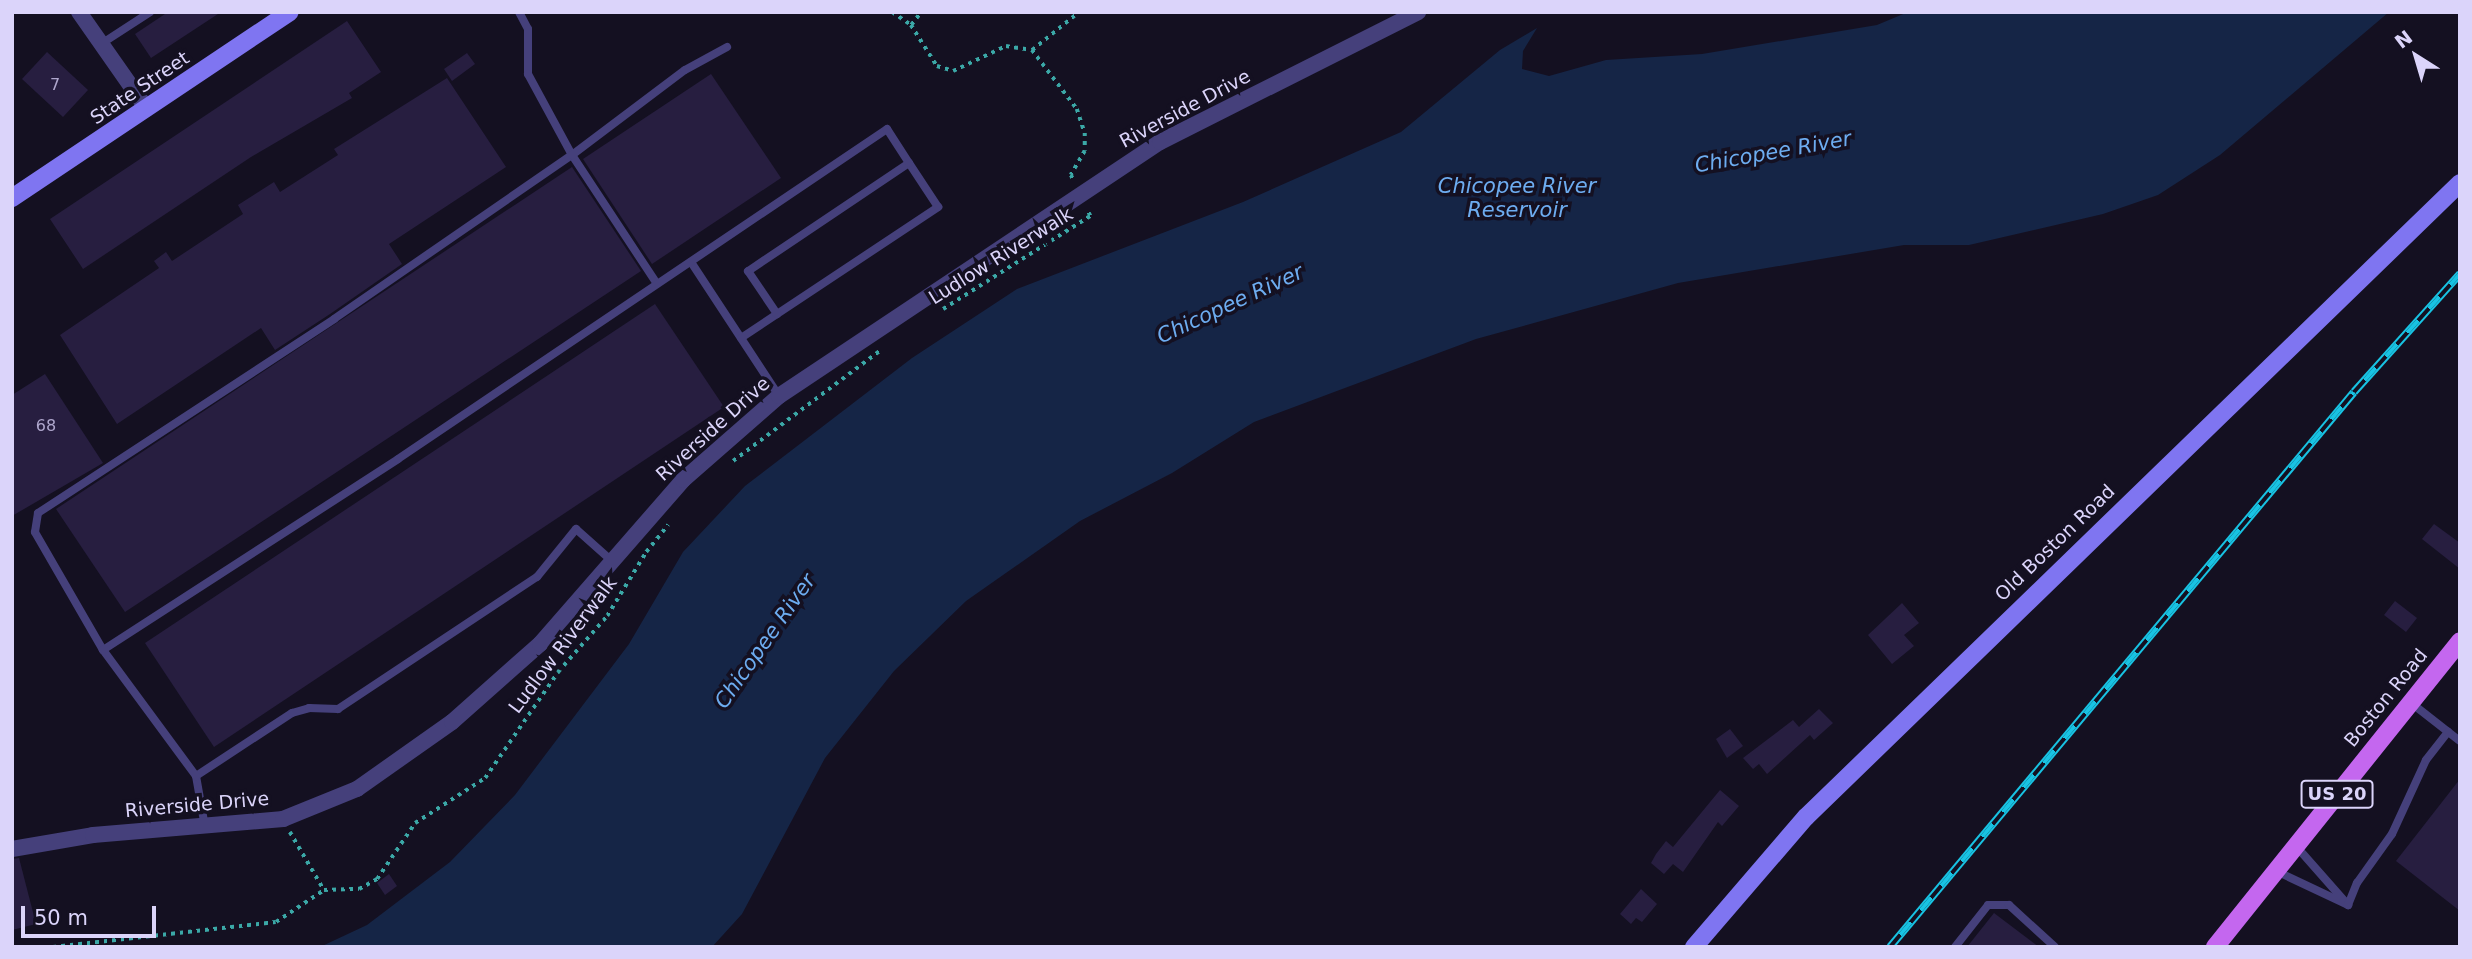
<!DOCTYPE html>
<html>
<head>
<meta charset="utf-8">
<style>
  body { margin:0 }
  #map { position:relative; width:2472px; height:959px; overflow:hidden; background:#141021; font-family:"DejaVu Sans",sans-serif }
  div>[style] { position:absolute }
  .water>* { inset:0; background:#152546 }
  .building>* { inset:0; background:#271e40 }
  .path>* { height:3.5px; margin-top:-1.75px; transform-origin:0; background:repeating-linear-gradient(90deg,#3ba8a7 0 3.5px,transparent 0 8.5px) }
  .lane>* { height:8px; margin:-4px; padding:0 4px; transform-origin:4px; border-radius:4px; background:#45407b }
  .street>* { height:16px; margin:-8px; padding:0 8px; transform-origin:8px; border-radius:8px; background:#45407b }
  .secondary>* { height:18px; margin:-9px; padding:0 9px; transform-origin:9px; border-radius:9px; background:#7f75f1 }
  .primary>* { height:18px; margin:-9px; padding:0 9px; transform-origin:9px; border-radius:9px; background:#c467ef }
  .rail>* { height:8px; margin-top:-4px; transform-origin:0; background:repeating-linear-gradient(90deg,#141021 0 16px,#18c3e3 0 32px); box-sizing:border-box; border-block:2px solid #18c3e3 }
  span { translate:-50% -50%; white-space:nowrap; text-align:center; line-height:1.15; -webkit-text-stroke:7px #141021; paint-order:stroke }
  .number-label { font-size:16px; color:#aea6cc }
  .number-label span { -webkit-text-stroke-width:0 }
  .shield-label span { padding:2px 5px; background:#141021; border:2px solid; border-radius:5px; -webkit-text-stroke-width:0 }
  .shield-label { font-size:18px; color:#dbd4fa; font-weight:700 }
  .street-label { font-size:19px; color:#dbd4fa }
  .water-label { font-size:21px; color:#6dacf0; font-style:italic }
  .frame { position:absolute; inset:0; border:14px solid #dbd4fa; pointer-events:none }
  .north { position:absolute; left:2381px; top:21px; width:70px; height:70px; -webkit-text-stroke:5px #141021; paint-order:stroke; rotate:323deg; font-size:19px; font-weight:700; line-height:28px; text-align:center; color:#dbd4fa }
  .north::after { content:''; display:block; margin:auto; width:24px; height:32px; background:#dbd4fa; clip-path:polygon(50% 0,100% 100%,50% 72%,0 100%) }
  .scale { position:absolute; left:21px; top:906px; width:135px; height:32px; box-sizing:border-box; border:4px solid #dbd4fa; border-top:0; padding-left:9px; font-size:21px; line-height:24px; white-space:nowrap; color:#dbd4fa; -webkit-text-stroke:5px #141021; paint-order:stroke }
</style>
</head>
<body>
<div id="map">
  <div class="water">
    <i style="clip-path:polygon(1908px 12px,2389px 12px,2220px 155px,2158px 195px,2103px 214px,1969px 245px,1904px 245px,1678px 283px,1476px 339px,1254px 422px,1172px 473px,1080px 521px,966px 601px,894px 671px,825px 758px,742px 914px,712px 947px,320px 947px,367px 925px,450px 862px,515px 795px,629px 644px,683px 552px,745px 486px,912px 358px,1017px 289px,1243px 202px,1401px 132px,1500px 50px,1537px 28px,1523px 51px,1522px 69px,1549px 76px,1606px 60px,1702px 54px,1877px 25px)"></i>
  </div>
  <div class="building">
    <i style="clip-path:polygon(168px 12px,221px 12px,151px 58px,135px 34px)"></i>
    <i style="clip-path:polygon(347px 21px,381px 72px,349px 93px,352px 98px,251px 157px,83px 269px,50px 219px)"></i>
    <i style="clip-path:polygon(47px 52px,88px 90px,63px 117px,22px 79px)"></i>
    <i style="clip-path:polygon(467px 53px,475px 64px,452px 81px,444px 69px)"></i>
    <i style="clip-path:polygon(711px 74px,781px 178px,652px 264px,583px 159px)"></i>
    <i style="clip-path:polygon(447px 78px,506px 167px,389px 244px,402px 264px,330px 314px,275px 350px,261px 328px,117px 424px,60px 335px,159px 268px,154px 261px,166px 252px,172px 261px,243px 214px,238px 205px,274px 182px,280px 192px,338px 155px,334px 149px)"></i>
    <i style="clip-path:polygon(572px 167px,641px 271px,125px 612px,56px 509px)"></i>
    <i style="clip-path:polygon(655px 304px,724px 407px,214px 747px,145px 643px)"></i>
    <i style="clip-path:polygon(45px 374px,103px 463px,12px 516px,12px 395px)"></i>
    <i style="clip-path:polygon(2434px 524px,2460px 543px,2460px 569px,2422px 539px)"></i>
    <i style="clip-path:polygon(2395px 601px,2417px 618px,2406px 632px,2384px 615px)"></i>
    <i style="clip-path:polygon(1902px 603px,1919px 623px,1904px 635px,1914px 646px,1892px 664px,1868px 635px)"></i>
    <i style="clip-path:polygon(1819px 709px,1833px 723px,1814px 740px,1810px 735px,1767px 774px,1759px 764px,1753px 769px,1743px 758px,1793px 720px,1799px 727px)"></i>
    <i style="clip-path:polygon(1730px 729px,1743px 746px,1727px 758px,1716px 739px)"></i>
    <i style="clip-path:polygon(2460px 779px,2460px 911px,2396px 861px)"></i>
    <i style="clip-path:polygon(1720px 790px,1739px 806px,1722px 826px,1718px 822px,1683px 872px,1673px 864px,1664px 874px,1651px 863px,1656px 854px,1666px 841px,1673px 847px)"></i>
    <i style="clip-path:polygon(19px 858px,36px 924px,12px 930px,12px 859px)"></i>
    <i style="clip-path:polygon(389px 874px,397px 886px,385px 895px,377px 883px)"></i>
    <i style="clip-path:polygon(1641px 889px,1657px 904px,1642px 922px,1636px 918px,1631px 924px,1620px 914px)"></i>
    <i style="clip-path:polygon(1994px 913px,2039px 947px,1967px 947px)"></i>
  </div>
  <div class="path">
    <i style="left:892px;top:12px;width:23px;rotate:34deg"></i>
    <i style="left:911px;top:25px;width:49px;rotate:57.6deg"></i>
    <i style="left:937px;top:66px;width:17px;rotate:17deg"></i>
    <i style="left:953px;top:71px;width:59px;rotate:-25.3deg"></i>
    <i style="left:1006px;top:46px;width:26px;rotate:9deg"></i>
    <i style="left:1032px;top:50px;width:74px;rotate:52.7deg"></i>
    <i style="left:1077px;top:109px;width:25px;rotate:72deg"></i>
    <i style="left:1085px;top:133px;width:18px;rotate:90deg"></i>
    <i style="left:1085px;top:151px;width:28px;rotate:120deg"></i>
    <i style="left:1071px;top:175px;width:7px;rotate:63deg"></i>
    <i style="left:911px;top:25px;width:16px;rotate:-52deg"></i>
    <i style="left:1032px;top:50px;width:60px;rotate:-39deg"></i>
    <i style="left:943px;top:309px;width:174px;rotate:-32.3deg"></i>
    <i style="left:1090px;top:216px;width:7px;rotate:-117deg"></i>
    <i style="left:733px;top:461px;width:185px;rotate:-36.9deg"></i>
    <i style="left:290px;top:832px;width:67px;rotate:59.6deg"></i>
    <i style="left:53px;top:947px;width:224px;rotate:-6.4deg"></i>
    <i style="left:276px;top:922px;width:58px;rotate:-33.7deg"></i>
    <i style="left:324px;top:890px;width:35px;rotate:-2deg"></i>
    <i style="left:359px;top:889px;width:21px;rotate:-29deg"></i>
    <i style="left:377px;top:879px;width:68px;rotate:-55.8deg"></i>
    <i style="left:415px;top:823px;width:83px;rotate:-32.7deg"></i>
    <i style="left:485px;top:778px;width:129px;rotate:-55.4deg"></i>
    <i style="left:558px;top:672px;width:74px;rotate:-48.8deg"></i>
    <i style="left:607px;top:616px;width:75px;rotate:-58.6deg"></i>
    <i style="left:646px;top:552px;width:35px;rotate:-51deg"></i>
  </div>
  <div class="lane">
    <i style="left:519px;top:12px;width:19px;rotate:62deg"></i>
    <i style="left:528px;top:29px;width:45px;rotate:90deg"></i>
    <i style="left:528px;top:74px;width:92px;rotate:61.5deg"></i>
    <i style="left:572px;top:155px;width:154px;rotate:56.6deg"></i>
    <i style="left:101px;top:44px;width:59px;rotate:-33.1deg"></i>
    <i style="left:691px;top:262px;width:160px;rotate:56.7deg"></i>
    <i style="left:741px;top:338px;width:237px;rotate:-33.6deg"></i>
    <i style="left:938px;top:207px;width:53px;rotate:-123.4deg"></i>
    <i style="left:909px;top:163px;width:194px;rotate:146.1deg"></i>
    <i style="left:748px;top:271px;width:52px;rotate:56deg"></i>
    <i style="left:103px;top:650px;width:136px;rotate:-120deg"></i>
    <i style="left:35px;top:532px;width:19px;rotate:-81deg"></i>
    <i style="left:38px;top:513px;width:354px;rotate:-33.2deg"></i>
    <i style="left:334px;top:319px;width:289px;rotate:-34.6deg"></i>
    <i style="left:572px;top:155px;width:141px;rotate:-37deg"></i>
    <i style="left:685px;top:70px;width:48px;rotate:-28.7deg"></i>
    <i style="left:2410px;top:702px;width:63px;rotate:38deg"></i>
    <i style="left:196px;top:776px;width:115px;rotate:-33.3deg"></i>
    <i style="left:292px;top:713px;width:18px;rotate:-16deg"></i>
    <i style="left:309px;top:708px;width:29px;rotate:2deg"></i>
    <i style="left:338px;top:709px;width:239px;rotate:-33.6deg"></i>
    <i style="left:537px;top:577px;width:62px;rotate:-50.9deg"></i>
    <i style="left:576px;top:529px;width:50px;rotate:41.7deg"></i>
    <i style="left:205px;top:827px;width:52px;rotate:-100deg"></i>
    <i style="left:196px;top:776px;width:157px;rotate:-126.4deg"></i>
    <i style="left:103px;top:650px;width:351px;rotate:-32.9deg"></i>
    <i style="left:398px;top:459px;width:590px;rotate:-34.01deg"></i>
    <i style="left:887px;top:129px;width:40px;rotate:57.1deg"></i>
    <i style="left:2276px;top:871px;width:80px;rotate:25.3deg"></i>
    <i style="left:2348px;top:905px;width:79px;rotate:-131.4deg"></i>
    <i style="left:2348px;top:905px;width:24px;rotate:-68deg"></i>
    <i style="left:2357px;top:883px;width:60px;rotate:-54.5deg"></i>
    <i style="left:2392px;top:834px;width:81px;rotate:-65.3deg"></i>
    <i style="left:2426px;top:760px;width:36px;rotate:-52deg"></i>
    <i style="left:1955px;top:947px;width:53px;rotate:-51.8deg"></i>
    <i style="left:1988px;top:905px;width:21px"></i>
    <i style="left:2009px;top:905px;width:62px;rotate:42.4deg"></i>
  </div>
  <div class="street">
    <i style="left:79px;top:12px;width:118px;rotate:55deg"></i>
    <i style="left:12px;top:849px;width:82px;rotate:-9.8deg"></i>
    <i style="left:93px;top:835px;width:191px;rotate:-4.8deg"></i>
    <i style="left:283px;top:819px;width:80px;rotate:-22.1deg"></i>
    <i style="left:357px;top:789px;width:116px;rotate:-35.2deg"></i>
    <i style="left:452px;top:722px;width:118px;rotate:-41.6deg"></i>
    <i style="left:540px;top:644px;width:218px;rotate:-48.9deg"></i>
    <i style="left:683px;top:480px;width:128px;rotate:-41.2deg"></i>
    <i style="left:779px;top:396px;width:458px;rotate:-33.7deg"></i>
    <i style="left:1160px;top:142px;width:289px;rotate:-26.7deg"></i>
  </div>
  <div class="secondary">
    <i style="left:12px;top:198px;width:334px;rotate:-33.8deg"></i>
    <i style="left:1694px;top:947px;width:172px;rotate:-49.3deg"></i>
    <i style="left:1806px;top:817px;width:911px;rotate:-44.11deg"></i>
  </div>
  <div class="primary">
    <i style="left:2215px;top:947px;width:392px;rotate:-51.3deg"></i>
  </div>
  <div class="rail">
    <i style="left:1890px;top:947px;width:723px;rotate:-50.1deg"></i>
    <i style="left:2354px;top:392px;width:159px;rotate:-48.1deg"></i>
  </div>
  <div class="number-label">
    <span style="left:55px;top:85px">7</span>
    <span style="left:46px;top:426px">68</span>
  </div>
  <div class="shield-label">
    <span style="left:2337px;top:794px">US 20</span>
  </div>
  <div class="street-label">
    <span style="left:140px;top:88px;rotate:-34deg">State Street</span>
    <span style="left:1185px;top:109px;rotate:-28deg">Riverside Drive</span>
    <span style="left:1001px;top:256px;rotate:-32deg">Ludlow Riverwalk</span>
    <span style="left:713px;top:429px;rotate:-42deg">Riverside Drive</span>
    <span style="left:2055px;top:543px;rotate:-44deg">Old Boston Road</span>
    <span style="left:563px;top:645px;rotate:-53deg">Ludlow Riverwalk</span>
    <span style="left:2386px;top:698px;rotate:-51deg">Boston Road</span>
    <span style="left:197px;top:805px;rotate:-5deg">Riverside Drive</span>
  </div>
  <div class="water-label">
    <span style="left:1773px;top:152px;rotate:-10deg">Chicopee River</span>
    <span style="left:1517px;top:198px">Chicopee River<br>Reservoir</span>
    <span style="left:1230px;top:304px;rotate:-25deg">Chicopee River</span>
    <span style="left:765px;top:641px;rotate:-55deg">Chicopee River</span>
  </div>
  <div class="frame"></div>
  <div class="north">N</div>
  <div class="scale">50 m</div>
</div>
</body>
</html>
